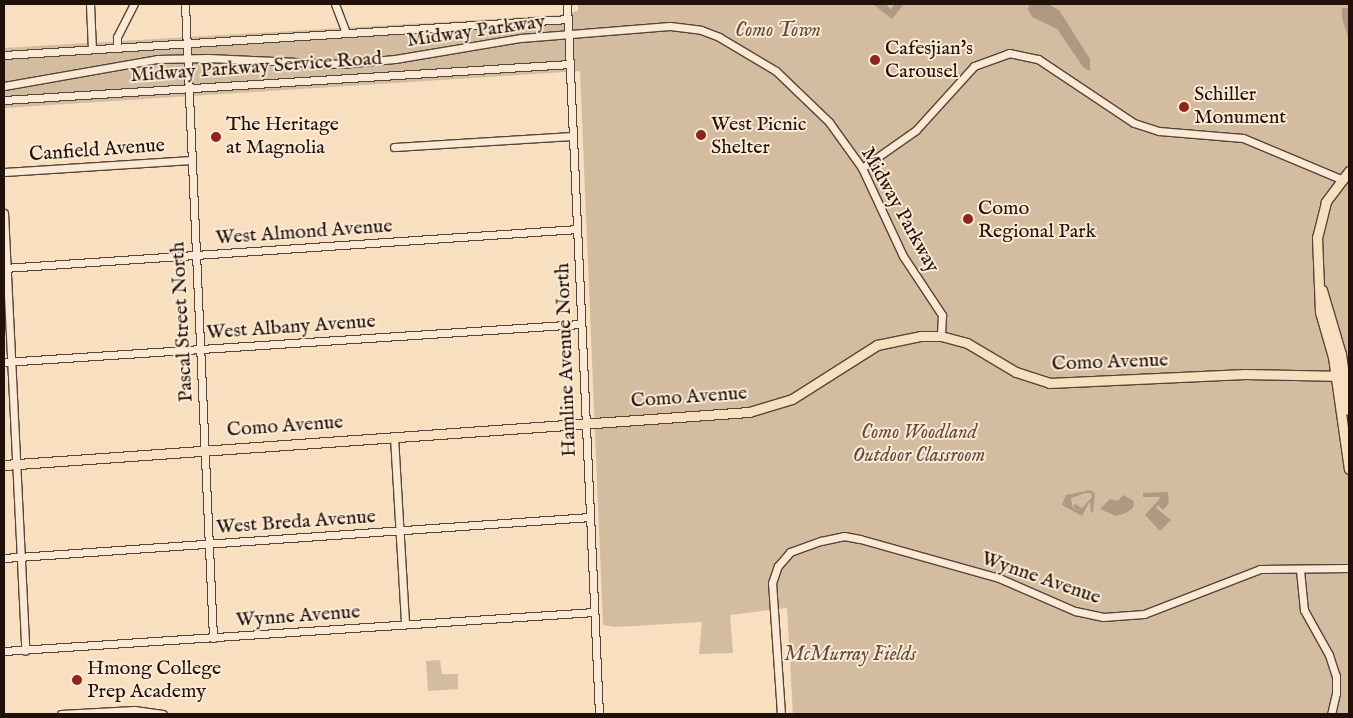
<!DOCTYPE html>
<html>
<head>
<meta charset="utf-8">
<style>
  body { margin:0 }
  #map { position:relative; width:1353px; height:718px; overflow:hidden; background:#f7dfbf; font-family:"IM FELL English",serif }
  div>[style] { position:absolute }
  .green>* { inset:0; background:#d3bca0 }
  .water>* { inset:0; background:#af9982 }
  .roads { filter:drop-shadow(1px 0 #574438) drop-shadow(-1px 0 #574438) drop-shadow(0 1px #574438) drop-shadow(0 -1px #574438) }
  .minor>* { height:7px; margin:-3.5px; padding:0 3.5px; transform-origin:3.5px; border-radius:3.5px; background:#faead5 }
  .major>* { height:9px; margin:-4.5px; padding:0 4.5px; transform-origin:4.5px; border-radius:4.5px; background:#f7dfbf }
  .dots>* { width:14px; height:14px; translate:-50% -50%; box-sizing:border-box; border:2px solid #faead5; border-radius:50% }
  span { translate:-50% -50%; white-space:nowrap; text-align:center; line-height:1.15; -webkit-text-stroke:4px #faead5; paint-order:stroke }
  .park-label { font-size:20px; color:#604d3f; font-style:italic }
  .street-label { font-size:20px; color:#22110b }
  .poi-label { font-size:20px; color:#22110b }
  .left { translate:0 -50%; text-align:left }
  .frame { position:absolute; inset:0; border:5px solid #22110b; pointer-events:none }
</style>
</head>
<body>
<div id="map">
  <div class="green">
    <i style="clip-path:polygon(578px 4px,1349px 4px,1349px 714px,793px 714px,787px 608px,730px 615px,733px 653px,699px 654px,702px 622px,616px 627px,603px 625px,580px 71px,4px 108px,4px 48px,560px 15px,578px 11px)"></i>
    <i style="clip-path:polygon(440px 660px,442px 674px,458px 674px,458px 689px,428px 691px,426px 661px)"></i>
  </div>
  <div class="water">
    <i style="clip-path:polygon(873px 4px,885px 4px,891px 9px,895px 4px,904px 4px,892px 19px)"></i>
    <i style="clip-path:polygon(1029px 4px,1048px 4px,1059px 10px,1090px 59px,1090px 71px,1083px 67px,1057px 29px,1032px 17px,1028px 9px)"></i>
    <i style="clip-path:polygon(1342px 8px,1349px 8px,1349px 40px,1342px 18px)"></i>
    <i style="clip-path:polygon(evenodd,1091px 490px,1095px 494px,1093px 512px,1091px 513px,1090px 501px,1082px 516px,1062px 505px,1066px 495px,1091px 490px,1085px 493px,1091px 493px,1092px 497px,1082px 508px,1075px 504px,1073px 508px,1080px 511px,1073px 509px,1071px 498px,1085px 493px)"></i>
    <i style="clip-path:polygon(1168px 492px,1169px 503px,1163px 510px,1158px 505px,1156px 508px,1171px 520px,1160px 531px,1145px 515px,1161px 497px,1143px 497px,1143px 493px)"></i>
    <i style="clip-path:polygon(1123px 495px,1134px 501px,1133px 508px,1126px 513px,1116px 516px,1100px 509px,1110px 499px,1118px 501px)"></i>
  </div>
  <div class="roads">
    <div class="minor">
      <i style="left:90px;top:4px;width:45px;rotate:87.5deg"></i>
      <i style="left:185px;top:4px;width:635px;rotate:87.47deg"></i>
      <i style="left:335px;top:4px;width:31px;rotate:69deg"></i>
      <i style="left:567px;top:4px;width:711px;rotate:87.42deg"></i>
      <i style="left:117px;top:48px;width:11px;rotate:-90deg"></i>
      <i style="left:117px;top:37px;width:37px;rotate:-63deg"></i>
      <i style="left:4px;top:55px;width:565px;rotate:-3.65deg"></i>
      <i style="left:4px;top:86px;width:155px;rotate:-10deg"></i>
      <i style="left:157px;top:59px;width:51px;rotate:-1.1deg"></i>
      <i style="left:208px;top:58px;width:133px;rotate:2.6deg"></i>
      <i style="left:341px;top:64px;width:54px;rotate:-5.3deg"></i>
      <i style="left:395px;top:59px;width:128px;rotate:-9.5deg"></i>
      <i style="left:521px;top:38px;width:149px;rotate:-4.6deg"></i>
      <i style="left:670px;top:26px;width:31px;rotate:7deg"></i>
      <i style="left:701px;top:30px;width:19px;rotate:21deg"></i>
      <i style="left:719px;top:37px;width:66px;rotate:30.8deg"></i>
      <i style="left:776px;top:71px;width:74px;rotate:43.9deg"></i>
      <i style="left:829px;top:122px;width:57px;rotate:54.3deg"></i>
      <i style="left:862px;top:168px;width:97px;rotate:65deg"></i>
      <i style="left:903px;top:256px;width:71px;rotate:56.5deg"></i>
      <i style="left:942px;top:315px;width:21px;rotate:93deg"></i>
      <i style="left:4px;top:100px;width:567px;rotate:-3.64deg"></i>
      <i style="left:394px;top:147px;width:179px;rotate:-3.5deg"></i>
      <i style="left:862px;top:168px;width:66px;rotate:-35.1deg"></i>
      <i style="left:916px;top:130px;width:86px;rotate:-47.8deg"></i>
      <i style="left:974px;top:66px;width:37px;rotate:-20deg"></i>
      <i style="left:1009px;top:53px;width:30px;rotate:12deg"></i>
      <i style="left:1038px;top:59px;width:115px;rotate:33.7deg"></i>
      <i style="left:1134px;top:123px;width:26px;rotate:18deg"></i>
      <i style="left:1159px;top:131px;width:84px;rotate:4.8deg"></i>
      <i style="left:1243px;top:138px;width:106px;rotate:22.7deg"></i>
      <i style="left:4px;top:172px;width:188px;rotate:-3.7deg"></i>
      <i style="left:4px;top:213px;width:438px;rotate:87.2deg"></i>
      <i style="left:4px;top:268px;width:574px;rotate:-3.89deg"></i>
      <i style="left:4px;top:362px;width:578px;rotate:-3.77deg"></i>
      <i style="left:394px;top:437px;width:187px;rotate:86.6deg"></i>
      <i style="left:4px;top:558px;width:587px;rotate:-4deg"></i>
      <i style="left:1300px;top:570px;width:40px;rotate:84.3deg"></i>
      <i style="left:1304px;top:610px;width:51px;rotate:60.9deg"></i>
      <i style="left:1329px;top:655px;width:22px;rotate:72deg"></i>
      <i style="left:1336px;top:676px;width:17px;rotate:90deg"></i>
      <i style="left:1336px;top:693px;width:22px;rotate:103deg"></i>
      <i style="left:4px;top:651px;width:591px;rotate:-3.78deg"></i>
      <i style="left:61px;top:714px;width:73px;rotate:-3.1deg"></i>
      <i style="left:134px;top:710px;width:29px;rotate:8deg"></i>
      <i style="left:781px;top:714px;width:131px;rotate:-93.9deg"></i>
      <i style="left:772px;top:583px;width:18px;rotate:-71deg"></i>
      <i style="left:778px;top:566px;width:18px;rotate:-49deg"></i>
      <i style="left:790px;top:552px;width:33px;rotate:-20deg"></i>
      <i style="left:821px;top:541px;width:24px;rotate:-12deg"></i>
      <i style="left:844px;top:536px;width:16px;rotate:11deg"></i>
      <i style="left:860px;top:539px;width:144px;rotate:15.7deg"></i>
      <i style="left:999px;top:578px;width:83px;rotate:23.5deg"></i>
      <i style="left:1075px;top:611px;width:29px;rotate:12deg"></i>
      <i style="left:1103px;top:617px;width:41px;rotate:-4.2deg"></i>
      <i style="left:1144px;top:614px;width:124px;rotate:-21.2deg"></i>
      <i style="left:1260px;top:569px;width:89px;rotate:-0.6deg"></i>
    </div>
    <div class="major">
      <i style="left:1349px;top:171px;width:39px;rotate:127deg"></i>
      <i style="left:1326px;top:202px;width:36px;rotate:104deg"></i>
      <i style="left:1317px;top:237px;width:75px;rotate:87.7deg"></i>
      <i style="left:1320px;top:312px;width:47px;rotate:73.9deg"></i>
      <i style="left:1333px;top:357px;width:113px;rotate:81.9deg"></i>
      <i style="left:1322px;top:290px;width:67px;rotate:73.5deg"></i>
      <i style="left:1341px;top:354px;width:57px;rotate:81.9deg"></i>
      <i style="left:4px;top:465px;width:747px;rotate:-4.07deg"></i>
      <i style="left:749px;top:412px;width:45px;rotate:-16.8deg"></i>
      <i style="left:792px;top:399px;width:101px;rotate:-32.4deg"></i>
      <i style="left:877px;top:345px;width:45px;rotate:-11.6deg"></i>
      <i style="left:921px;top:336px;width:20px"></i>
      <i style="left:941px;top:336px;width:27px;rotate:15deg"></i>
      <i style="left:967px;top:343px;width:57px;rotate:30.6deg"></i>
      <i style="left:1016px;top:372px;width:35px;rotate:18deg"></i>
      <i style="left:1049px;top:383px;width:196px;rotate:-2.6deg"></i>
      <i style="left:1245px;top:374px;width:100px;rotate:1.1deg"></i>
    </div>
  </div>
  <div class="dots">
    <i style="left:875px;top:60px;background:#8f2418"></i>
    <i style="left:1184px;top:107px;background:#8f2418"></i>
    <i style="left:701px;top:135px;background:#8f2418"></i>
    <i style="left:216px;top:137px;background:#8f2418"></i>
    <i style="left:968px;top:219px;background:#8f2418"></i>
    <i style="left:77px;top:680px;background:#8f2418"></i>
  </div>
  <div class="park-label">
    <span style="left:778px;top:30px">Como Town</span>
    <span style="left:919px;top:444px">Como Woodland<br>Outdoor Classroom</span>
    <span style="left:850px;top:654px">McMurray Fields</span>
  </div>
  <div class="street-label">
    <span style="left:476px;top:31px;rotate:-8deg">Midway Parkway</span>
    <span style="left:256px;top:67px;rotate:-4deg">Midway Parkway Service Road</span>
    <span style="left:97px;top:150px;rotate:-4deg">Canfield Avenue</span>
    <span style="left:900px;top:210px;rotate:61deg">Midway Parkway</span>
    <span style="left:304px;top:232px;rotate:-4deg">West Almond Avenue</span>
    <span style="left:182px;top:322px;rotate:-93deg">Pascal Street North</span>
    <span style="left:291px;top:327px;rotate:-4deg">West Albany Avenue</span>
    <span style="left:566px;top:360px;rotate:-92deg">Hamline Avenue North</span>
    <span style="left:1110px;top:362px;rotate:-2deg">Como Avenue</span>
    <span style="left:689px;top:397px;rotate:-4deg">Como Avenue</span>
    <span style="left:285px;top:426px;rotate:-4deg">Como Avenue</span>
    <span style="left:296px;top:522px;rotate:-4deg">West Breda Avenue</span>
    <span style="left:1041px;top:578px;rotate:19deg">Wynne Avenue</span>
    <span style="left:298px;top:616px;rotate:-4deg">Wynne Avenue</span>
  </div>
  <div class="poi-label">
    <span class="left" style="left:885px;top:60px">Cafesjian's<br>Carousel</span>
    <span class="left" style="left:1194px;top:106px">Schiller<br>Monument</span>
    <span class="left" style="left:711px;top:136px">West Picnic<br>Shelter</span>
    <span class="left" style="left:226px;top:136px">The Heritage<br>at Magnolia</span>
    <span class="left" style="left:978px;top:220px">Como<br>Regional Park</span>
    <span class="left" style="left:87px;top:680px">Hmong College<br>Prep Academy</span>
  </div>
  <div class="frame"></div>
</div>
</body>
</html>
